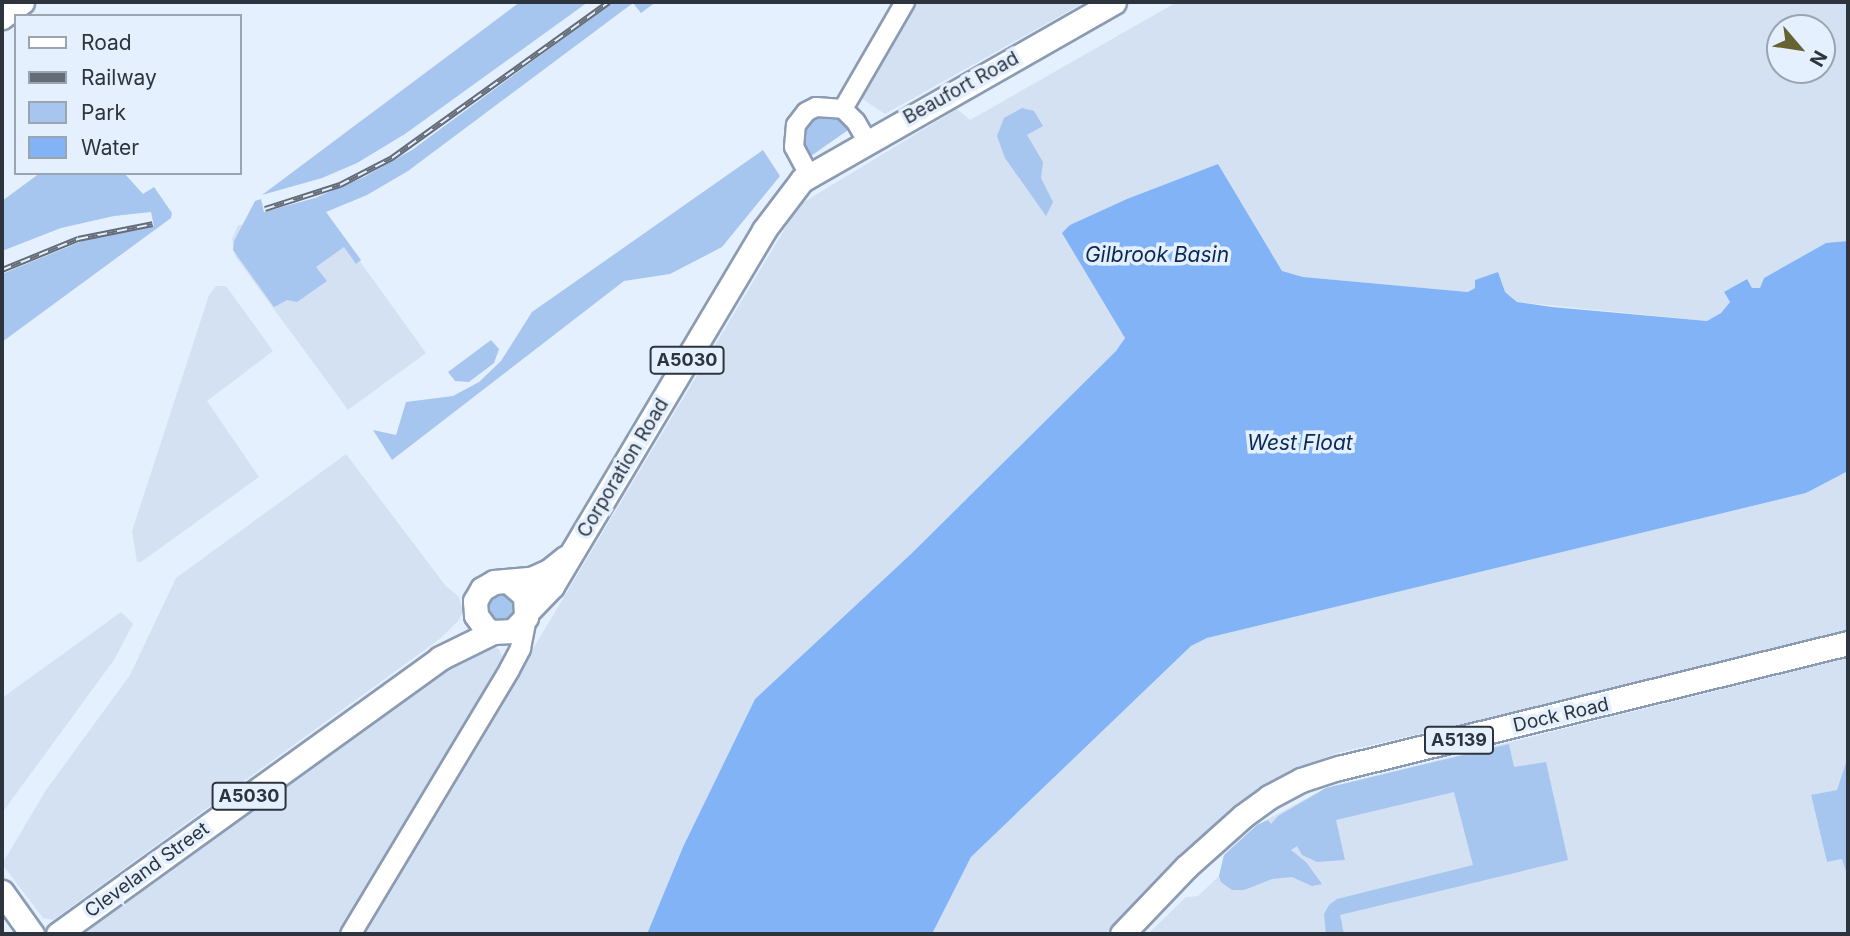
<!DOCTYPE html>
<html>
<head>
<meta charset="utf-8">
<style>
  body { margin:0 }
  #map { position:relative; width:1850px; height:936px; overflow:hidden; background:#e5f0ff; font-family:Inter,sans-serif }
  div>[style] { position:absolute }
  .built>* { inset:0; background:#d4e1f3 }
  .green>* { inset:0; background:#a6c5ef }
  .round { border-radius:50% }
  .water>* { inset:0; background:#82b3f6 }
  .roads { filter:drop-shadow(2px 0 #8a9bb2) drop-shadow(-2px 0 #8a9bb2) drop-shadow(0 2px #8a9bb2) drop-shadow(0 -2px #8a9bb2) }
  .tertiary>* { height:18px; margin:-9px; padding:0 9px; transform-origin:9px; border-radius:9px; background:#fff }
  .secondary>* { height:19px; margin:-9.5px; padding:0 9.5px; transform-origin:9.5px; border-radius:9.5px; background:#fff }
  .primary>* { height:23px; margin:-11.5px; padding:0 11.5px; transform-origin:11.5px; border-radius:11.5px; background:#fff }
  .trunk>* { height:23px; margin:-11.5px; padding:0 11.5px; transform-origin:11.5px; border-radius:11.5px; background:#fff }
  .rail>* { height:6px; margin-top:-3px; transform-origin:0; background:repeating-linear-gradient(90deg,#e5f0ff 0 10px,#646c78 0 20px); box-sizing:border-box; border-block:2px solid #646c78 }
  span { translate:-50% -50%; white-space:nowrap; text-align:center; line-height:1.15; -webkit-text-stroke:7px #e5f0ff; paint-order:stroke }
  .shield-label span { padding:2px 5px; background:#e5f0ff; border:2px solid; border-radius:5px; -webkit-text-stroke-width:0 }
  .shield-label { font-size:18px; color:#2d343e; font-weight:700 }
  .street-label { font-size:19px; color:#2d343e }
  .water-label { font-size:21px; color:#0a2a53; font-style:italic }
  .frame { position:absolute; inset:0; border:4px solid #2d343e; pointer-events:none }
  .legend { position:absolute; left:14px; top:14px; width:228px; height:161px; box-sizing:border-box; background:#e5f0ff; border:2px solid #9ba5b2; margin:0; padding:9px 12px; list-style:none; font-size:21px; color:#2d343e }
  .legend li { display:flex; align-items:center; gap:14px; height:35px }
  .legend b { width:35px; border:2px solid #9ba5b2 }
  .north { position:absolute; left:1766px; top:14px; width:70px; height:70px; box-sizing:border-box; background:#e5f0ff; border:2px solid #9ba5b2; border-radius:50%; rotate:119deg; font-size:19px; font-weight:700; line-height:28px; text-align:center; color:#2d343e }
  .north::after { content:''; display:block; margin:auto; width:24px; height:32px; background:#656330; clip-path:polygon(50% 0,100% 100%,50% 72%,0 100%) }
</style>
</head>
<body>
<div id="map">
  <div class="built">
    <i style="clip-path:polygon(915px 2px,1085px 2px,885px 114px,858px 96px)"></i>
    <i style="clip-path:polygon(evenodd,1177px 2px,1848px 2px,1848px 241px,1825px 244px,1764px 278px,1760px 288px,1752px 289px,1746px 279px,1724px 293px,1730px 302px,1721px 313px,1707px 321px,1517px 302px,1505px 292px,1475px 288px,1469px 292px,1303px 277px,1282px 271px,1241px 202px,1118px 322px,1125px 338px,1116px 351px,911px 554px,755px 699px,683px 847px,647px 934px,362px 934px,799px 205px,957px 109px,970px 120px,1177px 2px,1780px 28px,1822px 28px,1822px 70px,1780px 70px,1780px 28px)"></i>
    <i style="clip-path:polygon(323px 210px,426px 353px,348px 410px,235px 256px,232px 239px,238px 225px,298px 220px)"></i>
    <i style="clip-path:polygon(216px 286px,226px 286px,273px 351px,207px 401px,259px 477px,141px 562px,137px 562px,132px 531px,209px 295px)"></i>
    <i style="clip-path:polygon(346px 454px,445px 585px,459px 597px,463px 611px,459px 620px,441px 638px,53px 920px,43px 918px,2px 864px,46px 790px,130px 675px,176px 578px)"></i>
    <i style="clip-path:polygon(1848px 471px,1848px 632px,1816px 642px,1337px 753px,1288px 772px,1232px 809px,1105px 934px,932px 934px,971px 857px,1191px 646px,1207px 638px,1806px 493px)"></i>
    <i style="clip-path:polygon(121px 612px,133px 624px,114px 660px,2px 813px,2px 698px)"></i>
    <i style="clip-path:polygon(483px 645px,499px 649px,504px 661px,339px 934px,78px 934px)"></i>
    <i style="clip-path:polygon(1848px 658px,1848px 756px,1837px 790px,1811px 796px,1827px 862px,1842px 859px,1848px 878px,1848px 934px,1148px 934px,1186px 897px,1198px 896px,1219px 876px,1224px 855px,1257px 825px,1326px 788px)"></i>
  </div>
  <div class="green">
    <i style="clip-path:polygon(520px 2px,588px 2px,405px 134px,357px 163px,322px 178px,262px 195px)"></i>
    <i style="clip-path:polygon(613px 2px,656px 2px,641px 13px,633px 3px,408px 171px,367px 195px,326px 212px,361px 260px,356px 264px,344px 247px,316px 267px,327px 281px,297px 302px,287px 300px,274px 307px,233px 250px,234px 241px,255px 201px,261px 199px,264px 212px,315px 198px,364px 177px,412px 150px)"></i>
    <i style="clip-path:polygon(1022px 108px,1034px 111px,1043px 126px,1027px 135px,1043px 162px,1041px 178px,1053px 202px,1046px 216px,1005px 158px,997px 136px,1004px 118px)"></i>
    <i style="clip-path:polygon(822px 114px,836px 115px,848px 130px,811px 156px,803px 146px,802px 135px,811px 120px)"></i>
    <i style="clip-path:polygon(763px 150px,780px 176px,722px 247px,670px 274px,624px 281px,392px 460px,373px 430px,396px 435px,406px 402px,453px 396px,479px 382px,501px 361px,532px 312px)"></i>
    <i style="clip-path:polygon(40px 173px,124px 173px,143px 194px,154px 187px,172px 213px,171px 218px,2px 342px,2px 274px,92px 237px,154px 226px,151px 212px,114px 216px,61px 228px,2px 251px,2px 201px)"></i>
    <i style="clip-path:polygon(491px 340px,499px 349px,494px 363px,469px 382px,455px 381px,448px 372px)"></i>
    <i class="round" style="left:488px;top:594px;width:26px;height:26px"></i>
    <i style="clip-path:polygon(1509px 744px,1514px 767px,1546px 762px,1568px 860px,1340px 915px,1344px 934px,1326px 934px,1324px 914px,1329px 905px,1337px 899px,1473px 865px,1454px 792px,1336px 820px,1345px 860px,1317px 862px,1302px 855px,1297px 846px,1291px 850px,1306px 862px,1322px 884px,1312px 886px,1292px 877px,1272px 879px,1244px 890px,1232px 890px,1221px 882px,1219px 876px,1224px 855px,1257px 825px,1268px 820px,1271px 824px,1278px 816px,1326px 788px)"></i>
    <i style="clip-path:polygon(1848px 756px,1848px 878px,1842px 859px,1827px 862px,1811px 795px,1837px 790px)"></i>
  </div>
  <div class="water">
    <i style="clip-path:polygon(1218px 164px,1282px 271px,1303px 277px,1468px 292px,1475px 288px,1475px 280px,1498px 272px,1505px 292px,1517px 302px,1552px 307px,1707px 321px,1721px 313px,1730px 302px,1724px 292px,1747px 279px,1752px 288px,1760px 288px,1764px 278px,1826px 243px,1848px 241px,1848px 471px,1806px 493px,1207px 638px,1191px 646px,971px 857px,932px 934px,647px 934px,683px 847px,755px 699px,911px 554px,1116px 351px,1125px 338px,1062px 233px,1070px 225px,1127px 199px)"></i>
  </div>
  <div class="roads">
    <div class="tertiary">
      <i style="left:843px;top:109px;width:124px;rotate:-59.9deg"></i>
      <i style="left:809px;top:175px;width:32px;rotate:-118deg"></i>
      <i style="left:794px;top:147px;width:22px;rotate:-85deg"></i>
      <i style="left:796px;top:125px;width:16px;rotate:-52deg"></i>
      <i style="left:806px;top:112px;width:11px;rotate:-27deg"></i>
      <i style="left:816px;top:107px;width:27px;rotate:4deg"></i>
      <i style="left:843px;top:109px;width:18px;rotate:45deg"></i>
      <i style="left:856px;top:122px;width:22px;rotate:60deg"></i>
    </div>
    <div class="secondary">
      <i style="left:350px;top:934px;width:309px;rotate:-59deg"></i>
      <i style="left:509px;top:669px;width:24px;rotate:-62deg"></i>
      <i style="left:520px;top:648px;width:32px;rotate:-79deg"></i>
    </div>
    <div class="primary">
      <i style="left:2px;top:17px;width:25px;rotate:-37deg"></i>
      <i style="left:508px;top:581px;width:23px;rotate:41deg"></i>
      <i style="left:525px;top:596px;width:21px;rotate:87deg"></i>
      <i style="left:526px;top:617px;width:19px;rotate:133deg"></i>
      <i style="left:513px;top:631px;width:20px;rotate:177deg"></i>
      <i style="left:493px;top:632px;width:8px;rotate:-157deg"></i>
      <i style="left:486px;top:629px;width:17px;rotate:-126deg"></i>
      <i style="left:476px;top:615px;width:14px;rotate:-94deg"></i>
      <i style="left:475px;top:601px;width:14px;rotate:-60deg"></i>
      <i style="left:482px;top:589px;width:14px;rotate:-30deg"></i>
      <i style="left:494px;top:582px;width:37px;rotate:-5deg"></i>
      <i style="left:531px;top:579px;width:20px;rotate:-24deg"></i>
      <i style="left:549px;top:571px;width:22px;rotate:-39deg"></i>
      <i style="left:528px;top:611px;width:35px;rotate:-46deg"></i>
      <i style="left:552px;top:586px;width:414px;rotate:-59.2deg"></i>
      <i style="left:764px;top:230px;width:63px;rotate:-52.8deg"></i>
      <i style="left:802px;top:180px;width:359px;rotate:-29.7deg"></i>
      <i style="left:2px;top:892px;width:52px;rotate:54.5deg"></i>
      <i style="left:58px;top:934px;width:471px;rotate:-35.8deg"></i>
      <i style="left:440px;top:658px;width:59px;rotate:-26.1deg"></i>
    </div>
    <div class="trunk">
      <i style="left:1122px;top:934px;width:93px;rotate:-46.3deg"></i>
      <i style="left:1186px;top:867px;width:76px;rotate:-41.8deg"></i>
      <i style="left:1243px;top:816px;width:32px;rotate:-36deg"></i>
      <i style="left:1269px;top:797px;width:36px;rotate:-28deg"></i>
      <i style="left:1301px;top:780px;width:40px;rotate:-18deg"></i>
      <i style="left:1339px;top:768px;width:524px;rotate:-13.8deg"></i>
    </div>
  </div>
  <div class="rail">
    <i style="left:265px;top:209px;width:79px;rotate:-17.7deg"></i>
    <i style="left:340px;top:185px;width:59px;rotate:-27.4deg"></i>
    <i style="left:392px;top:158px;width:267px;rotate:-35.7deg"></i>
    <i style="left:2px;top:270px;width:82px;rotate:-22.2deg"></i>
    <i style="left:78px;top:239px;width:76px;rotate:-11.3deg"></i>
  </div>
  <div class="shield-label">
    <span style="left:687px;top:360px">A5030</span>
    <span style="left:1459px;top:740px">A5139</span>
    <span style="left:249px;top:796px">A5030</span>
  </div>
  <div class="street-label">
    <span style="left:961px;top:88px;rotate:-29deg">Beaufort Road</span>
    <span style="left:623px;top:468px;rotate:-59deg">Corporation Road</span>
    <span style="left:1561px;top:715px;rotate:-13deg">Dock Road</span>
    <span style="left:147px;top:870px;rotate:-36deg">Cleveland Street</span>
  </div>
  <div class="water-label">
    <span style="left:1157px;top:255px">Gilbrook Basin</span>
    <span style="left:1300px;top:443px">West Float</span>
  </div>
  <div class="frame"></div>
  <ul class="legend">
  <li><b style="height:9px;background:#fff"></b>Road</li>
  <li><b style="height:9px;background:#646c78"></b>Railway</li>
  <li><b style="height:19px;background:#a6c5ef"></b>Park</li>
  <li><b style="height:19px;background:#82b3f6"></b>Water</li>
  </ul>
  <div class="north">N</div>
</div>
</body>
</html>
